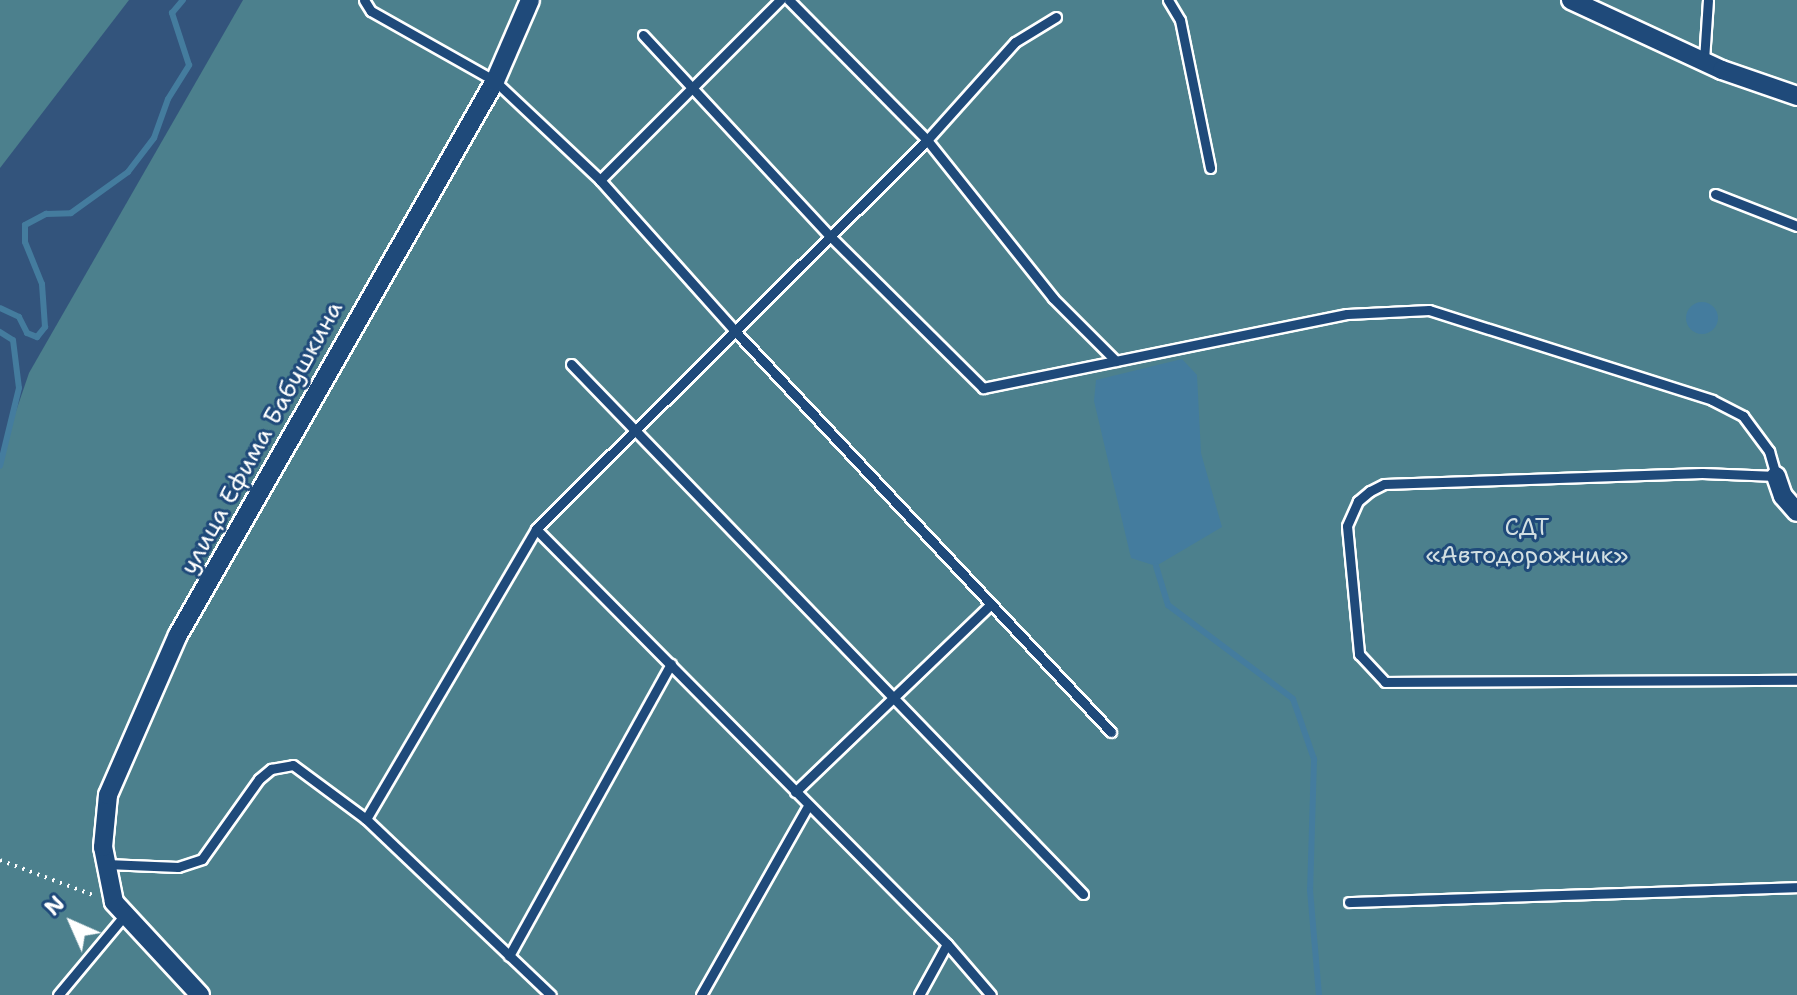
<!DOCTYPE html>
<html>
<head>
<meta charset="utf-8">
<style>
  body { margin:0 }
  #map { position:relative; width:1797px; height:995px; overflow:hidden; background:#33547c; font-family:"Shantell Sans",sans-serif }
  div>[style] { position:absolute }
  .green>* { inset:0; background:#4c808d }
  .water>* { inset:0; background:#447c9e }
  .round { border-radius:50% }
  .stream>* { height:6px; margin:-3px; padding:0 3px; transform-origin:3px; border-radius:3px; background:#447c9e }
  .path>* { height:4px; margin-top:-2px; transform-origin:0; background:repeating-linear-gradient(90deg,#fff 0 2px,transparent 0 8px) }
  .roads { filter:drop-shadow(2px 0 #fff) drop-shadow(-2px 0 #fff) drop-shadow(0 2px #fff) drop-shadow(0 -2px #fff) }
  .service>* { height:9px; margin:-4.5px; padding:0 4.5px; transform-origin:4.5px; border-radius:4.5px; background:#1f4a7a }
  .minor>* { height:18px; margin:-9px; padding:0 9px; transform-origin:9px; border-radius:9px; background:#1f4a7a }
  span { translate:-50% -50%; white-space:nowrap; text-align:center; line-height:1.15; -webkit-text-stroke:6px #1f4a7a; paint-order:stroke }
  .street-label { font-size:24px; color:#fff }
  .park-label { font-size:24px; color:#d2dfe2 }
  .north { position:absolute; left:32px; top:883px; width:80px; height:80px; -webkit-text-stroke:6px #1f4a7a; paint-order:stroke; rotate:315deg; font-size:22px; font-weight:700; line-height:32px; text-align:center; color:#fff }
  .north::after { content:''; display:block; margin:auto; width:28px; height:36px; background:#fff; clip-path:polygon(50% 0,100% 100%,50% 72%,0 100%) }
</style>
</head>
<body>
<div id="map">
  <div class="green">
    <i style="clip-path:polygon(0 0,129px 0,0 168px)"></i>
    <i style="clip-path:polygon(243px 0,1797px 0,1797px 995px,0 995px,0 458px,29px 373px)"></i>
  </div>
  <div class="water">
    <i class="round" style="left:1686px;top:302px;width:32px;height:32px"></i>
    <i style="clip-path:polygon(1182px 359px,1197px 375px,1201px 453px,1222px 527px,1156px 566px,1131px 558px,1094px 401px,1096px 380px)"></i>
  </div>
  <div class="stream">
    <i style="left:0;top:308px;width:21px;rotate:25deg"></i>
    <i style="left:19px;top:317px;width:18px;rotate:63deg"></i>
    <i style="left:27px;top:333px;width:11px;rotate:22deg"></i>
    <i style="left:37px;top:337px;width:13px;rotate:-51deg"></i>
    <i style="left:45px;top:327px;width:43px;rotate:-94deg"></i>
    <i style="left:42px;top:284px;width:45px;rotate:-112deg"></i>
    <i style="left:25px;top:242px;width:17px;rotate:-90deg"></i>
    <i style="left:25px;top:225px;width:24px;rotate:-28deg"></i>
    <i style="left:46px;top:214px;width:25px;rotate:-2deg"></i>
    <i style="left:71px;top:213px;width:70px;rotate:-35.7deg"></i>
    <i style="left:128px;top:172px;width:43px;rotate:-52.6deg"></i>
    <i style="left:154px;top:138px;width:41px;rotate:-70.3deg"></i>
    <i style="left:168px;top:99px;width:40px;rotate:-58deg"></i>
    <i style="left:189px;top:65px;width:55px;rotate:-108.1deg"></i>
    <i style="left:172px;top:13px;width:17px;rotate:-50deg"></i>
    <i style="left:0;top:332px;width:15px;rotate:32deg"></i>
    <i style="left:13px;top:340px;width:48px;rotate:82.9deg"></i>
    <i style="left:19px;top:388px;width:80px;rotate:103.7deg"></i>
    <i style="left:1156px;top:566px;width:41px;rotate:72.9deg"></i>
    <i style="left:1168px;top:605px;width:156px;rotate:36.9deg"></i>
    <i style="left:1293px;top:699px;width:64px;rotate:70.7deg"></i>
    <i style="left:1314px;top:759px;width:131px;rotate:91.7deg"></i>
    <i style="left:1310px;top:890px;width:105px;rotate:85.1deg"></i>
  </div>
  <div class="path">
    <i style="left:0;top:860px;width:99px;rotate:20.6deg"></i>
  </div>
  <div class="roads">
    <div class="service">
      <i style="left:364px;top:0;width:13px;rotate:58deg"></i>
      <i style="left:371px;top:11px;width:142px;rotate:29.4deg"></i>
      <i style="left:495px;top:81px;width:144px;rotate:43.3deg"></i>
      <i style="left:600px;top:180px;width:201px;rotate:48.2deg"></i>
      <i style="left:734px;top:330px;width:551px;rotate:46.84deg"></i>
      <i style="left:1168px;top:0;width:23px;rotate:59deg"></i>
      <i style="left:1180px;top:20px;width:151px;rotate:78.5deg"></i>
      <i style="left:1056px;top:17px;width:48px;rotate:148.6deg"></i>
      <i style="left:1015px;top:42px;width:132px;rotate:131.9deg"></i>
      <i style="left:927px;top:140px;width:202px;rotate:51.4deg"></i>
      <i style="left:1053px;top:298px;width:89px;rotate:45deg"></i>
      <i style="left:643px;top:35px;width:275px;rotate:47.1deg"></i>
      <i style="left:830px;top:236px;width:216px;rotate:44.8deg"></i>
      <i style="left:983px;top:388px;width:371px;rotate:-11.5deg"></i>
      <i style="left:1347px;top:314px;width:82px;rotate:-2.8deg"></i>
      <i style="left:1429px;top:310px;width:297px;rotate:17.6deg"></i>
      <i style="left:1712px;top:400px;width:35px;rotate:27deg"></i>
      <i style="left:1743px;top:416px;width:44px;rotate:53.4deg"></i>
      <i style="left:1769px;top:451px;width:26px;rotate:74deg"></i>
      <i style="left:1776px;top:476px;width:74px;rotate:-177.7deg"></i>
      <i style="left:1702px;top:473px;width:318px;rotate:178deg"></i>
      <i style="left:1384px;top:484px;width:16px;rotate:153deg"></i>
      <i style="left:1370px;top:491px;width:16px;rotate:140deg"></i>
      <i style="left:1358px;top:501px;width:27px;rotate:114deg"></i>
      <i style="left:1347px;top:526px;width:129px;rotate:84.6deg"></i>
      <i style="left:1359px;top:654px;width:38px;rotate:47deg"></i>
      <i style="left:1385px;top:682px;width:412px;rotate:-0.3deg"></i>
      <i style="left:1704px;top:60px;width:60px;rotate:-86.2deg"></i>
      <i style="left:600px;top:180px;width:255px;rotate:-45deg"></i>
      <i style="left:1715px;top:194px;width:88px;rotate:21.3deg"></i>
      <i style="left:571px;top:364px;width:737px;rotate:45.99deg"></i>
      <i style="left:536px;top:529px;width:584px;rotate:45.28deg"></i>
      <i style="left:947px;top:944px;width:67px;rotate:49.2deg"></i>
      <i style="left:795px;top:792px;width:269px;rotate:-43.8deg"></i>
      <i style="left:366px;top:819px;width:336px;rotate:-59.6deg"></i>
      <i style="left:536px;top:529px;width:552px;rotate:-44.85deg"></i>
      <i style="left:927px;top:140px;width:197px;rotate:-134.6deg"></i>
      <i style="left:106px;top:864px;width:72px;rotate:2.4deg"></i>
      <i style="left:178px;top:867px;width:25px;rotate:-18deg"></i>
      <i style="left:202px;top:859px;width:98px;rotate:-54.5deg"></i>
      <i style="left:259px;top:779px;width:16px;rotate:-40deg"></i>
      <i style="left:271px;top:769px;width:22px;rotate:-10deg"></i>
      <i style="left:293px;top:765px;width:91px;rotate:36.5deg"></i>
      <i style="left:366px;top:819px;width:255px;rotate:43.6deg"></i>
      <i style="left:1349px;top:902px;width:448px;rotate:-1.9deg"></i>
      <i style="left:509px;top:956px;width:334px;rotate:-61deg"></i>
      <i style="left:58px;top:995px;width:104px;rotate:-50.1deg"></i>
      <i style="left:701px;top:995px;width:215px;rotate:-60.5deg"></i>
      <i style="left:919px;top:995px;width:58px;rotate:-61.2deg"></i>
    </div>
    <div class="minor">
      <i style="left:1571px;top:0;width:166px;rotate:24.9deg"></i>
      <i style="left:1722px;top:70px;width:79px;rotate:19.1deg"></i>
      <i style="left:1776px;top:476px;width:21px;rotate:71deg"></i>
      <i style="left:1783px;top:496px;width:21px;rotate:49deg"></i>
      <i style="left:200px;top:995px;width:127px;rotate:-132.8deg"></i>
      <i style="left:114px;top:902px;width:56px;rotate:-101.3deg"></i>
      <i style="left:103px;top:847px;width:52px;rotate:-84.5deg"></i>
      <i style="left:108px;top:795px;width:175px;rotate:-66.4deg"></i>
      <i style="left:178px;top:635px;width:638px;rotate:-60.22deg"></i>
      <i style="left:495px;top:81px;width:88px;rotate:-66.6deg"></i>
    </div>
  </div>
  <div class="street-label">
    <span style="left:262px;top:438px;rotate:-61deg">улица Ефима Бабушкина</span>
  </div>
  <div class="park-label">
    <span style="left:1527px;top:542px">СДТ<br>«Автодорожник»</span>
  </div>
  <div class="north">N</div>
</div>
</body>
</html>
